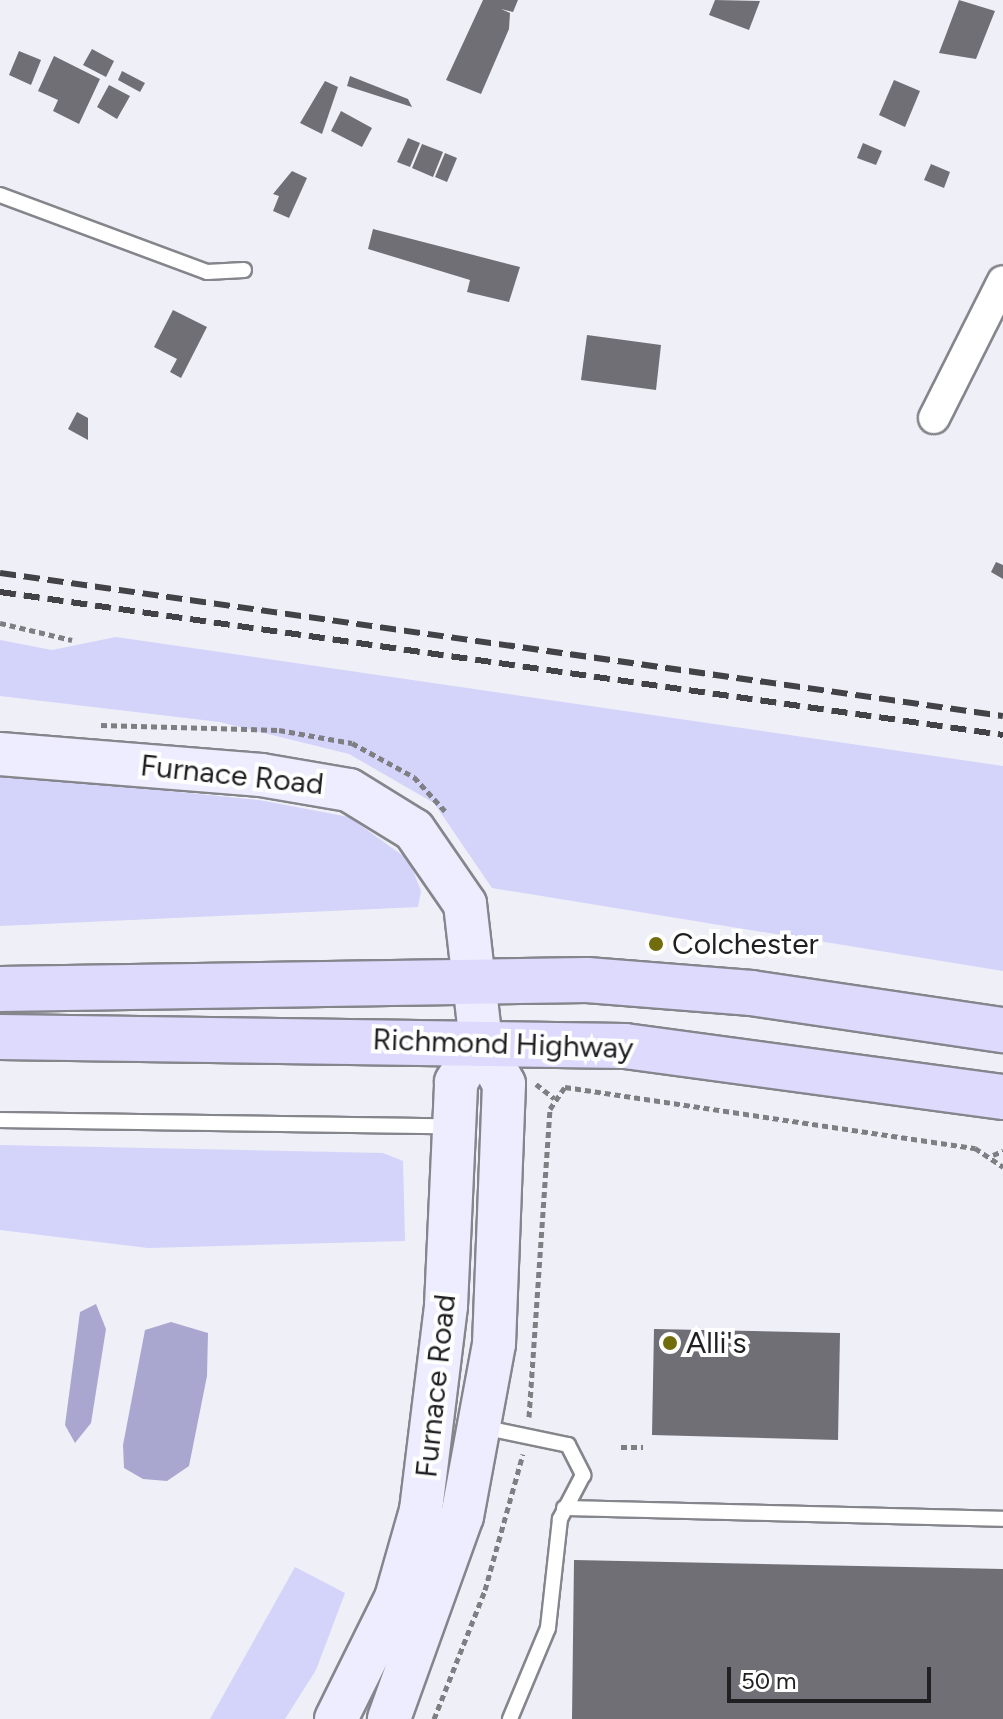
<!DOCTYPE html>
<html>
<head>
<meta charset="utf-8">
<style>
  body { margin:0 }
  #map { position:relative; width:1003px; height:1719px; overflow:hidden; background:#efeff7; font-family:Figtree,sans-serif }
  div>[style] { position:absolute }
  .green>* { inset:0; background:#d4d3fa }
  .water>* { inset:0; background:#a9a7d0 }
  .building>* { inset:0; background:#706f76 }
  .path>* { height:5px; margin-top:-2.5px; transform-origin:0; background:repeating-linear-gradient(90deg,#7e7e83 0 6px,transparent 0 10px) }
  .roads { filter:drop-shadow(2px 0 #85858c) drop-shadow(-2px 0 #85858c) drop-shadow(0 2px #85858c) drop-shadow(0 -2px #85858c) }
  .lane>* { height:14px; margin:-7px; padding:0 7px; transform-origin:7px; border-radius:7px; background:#fff }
  .street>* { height:30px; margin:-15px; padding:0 15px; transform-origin:15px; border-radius:15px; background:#fff }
  .secondary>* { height:42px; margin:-21px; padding:0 21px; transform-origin:21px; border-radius:21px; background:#eeedff }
  .primary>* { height:44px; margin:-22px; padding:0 22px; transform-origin:22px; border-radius:22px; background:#dddafe }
  .rail>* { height:6px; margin-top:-3px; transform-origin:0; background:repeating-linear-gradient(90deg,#434246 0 16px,transparent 0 24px) }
  .dots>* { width:22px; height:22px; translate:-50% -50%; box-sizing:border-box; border:4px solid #fff; border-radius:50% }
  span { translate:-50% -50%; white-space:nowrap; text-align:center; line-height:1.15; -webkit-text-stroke:8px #fff; paint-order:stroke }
  .street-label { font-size:30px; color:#201f22 }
  .poi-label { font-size:30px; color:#201f22 }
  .left { translate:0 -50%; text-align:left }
  .scale { position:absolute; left:727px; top:1667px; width:204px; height:36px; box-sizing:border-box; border:4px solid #201f22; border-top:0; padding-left:10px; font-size:24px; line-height:28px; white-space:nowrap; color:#201f22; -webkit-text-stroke:6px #fff; paint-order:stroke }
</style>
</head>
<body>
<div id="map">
  <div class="green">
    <i style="clip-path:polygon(116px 637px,1003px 766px,1003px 971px,492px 888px,434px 803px,349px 754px,220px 722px,0 696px,0 640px,52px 650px)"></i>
    <i style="clip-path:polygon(0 774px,259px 800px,349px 817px,409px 860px,421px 891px,418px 907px,0 926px)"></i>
    <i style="clip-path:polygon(0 1145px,383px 1153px,403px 1161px,405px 1241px,148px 1248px,0 1230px)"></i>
    <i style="clip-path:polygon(295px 1567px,345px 1593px,316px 1670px,285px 1719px,210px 1719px)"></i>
  </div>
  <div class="water">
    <i style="clip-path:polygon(96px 1304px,106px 1329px,91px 1423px,75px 1443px,65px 1425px,80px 1312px)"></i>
    <i style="clip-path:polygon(171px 1322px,208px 1333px,207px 1376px,189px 1466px,167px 1481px,143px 1479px,124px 1468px,123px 1445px,145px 1330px)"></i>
  </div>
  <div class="building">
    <i style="clip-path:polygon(483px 0,518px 0,513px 12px,501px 9px,510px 13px,509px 29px,481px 94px,446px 80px)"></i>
    <i style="clip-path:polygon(715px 0,760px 1px,749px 30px,709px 15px)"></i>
    <i style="clip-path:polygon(959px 0,995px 11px,976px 59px,939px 53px)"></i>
    <i style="clip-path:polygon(92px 49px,114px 61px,106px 77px,83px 65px)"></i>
    <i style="clip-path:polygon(19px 51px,41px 60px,31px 85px,9px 75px)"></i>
    <i style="clip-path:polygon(54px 56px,100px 79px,79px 124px,53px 111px,58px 100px,38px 91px)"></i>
    <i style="clip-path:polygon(122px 71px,145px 83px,140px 92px,118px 80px)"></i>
    <i style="clip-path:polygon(350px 76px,408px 99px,412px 107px,347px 86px)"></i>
    <i style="clip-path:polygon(894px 80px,920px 91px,905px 127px,879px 115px)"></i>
    <i style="clip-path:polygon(325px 81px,338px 87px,322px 134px,300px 123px)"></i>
    <i style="clip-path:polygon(109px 85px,130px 96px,117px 119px,97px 107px)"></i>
    <i style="clip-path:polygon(341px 111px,372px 128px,362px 147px,331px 131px)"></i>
    <i style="clip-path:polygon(408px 138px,420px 143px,410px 167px,397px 162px)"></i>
    <i style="clip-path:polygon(863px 143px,882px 151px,876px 165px,857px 158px)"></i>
    <i style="clip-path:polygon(422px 144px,443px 152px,433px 177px,412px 168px)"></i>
    <i style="clip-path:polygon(445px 153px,457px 158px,447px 182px,435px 177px)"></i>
    <i style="clip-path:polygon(931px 164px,950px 172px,944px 188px,924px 180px)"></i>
    <i style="clip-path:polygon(292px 171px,307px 178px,289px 218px,273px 211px,279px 196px,273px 194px)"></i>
    <i style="clip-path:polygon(373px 229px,520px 267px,509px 302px,467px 292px,470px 280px,368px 249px)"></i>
    <i style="clip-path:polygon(173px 310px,207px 327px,181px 378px,170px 372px,177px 359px,154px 347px)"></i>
    <i style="clip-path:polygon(587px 335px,661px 345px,656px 390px,581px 380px)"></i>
    <i style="clip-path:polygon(77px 412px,88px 418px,88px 440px,68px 429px)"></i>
    <i style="clip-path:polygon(996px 562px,1003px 565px,1003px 579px,991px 572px)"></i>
    <i style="clip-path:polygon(654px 1329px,840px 1333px,838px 1440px,652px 1435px)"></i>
    <i style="clip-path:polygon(574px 1560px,1003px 1569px,1003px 1719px,572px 1719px)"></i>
  </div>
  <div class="path">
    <i style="left:0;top:623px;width:74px;rotate:13.3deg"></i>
    <i style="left:101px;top:725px;width:178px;rotate:1.6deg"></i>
    <i style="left:279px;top:730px;width:74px;rotate:10.1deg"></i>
    <i style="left:352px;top:743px;width:71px;rotate:28.7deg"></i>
    <i style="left:414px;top:777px;width:46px;rotate:47.6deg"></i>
    <i style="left:536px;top:1084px;width:23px;rotate:38deg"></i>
    <i style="left:993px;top:1155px;width:11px;rotate:-22deg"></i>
    <i style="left:529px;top:1417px;width:309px;rotate:-86.1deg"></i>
    <i style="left:550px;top:1109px;width:27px;rotate:-56deg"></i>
    <i style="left:565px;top:1087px;width:415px;rotate:8.5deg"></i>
    <i style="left:975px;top:1148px;width:34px;rotate:34deg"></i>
    <i style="left:621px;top:1447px;width:22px"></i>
    <i style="left:434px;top:1719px;width:139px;rotate:-68.4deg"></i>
    <i style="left:485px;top:1590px;width:141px;rotate:-74.4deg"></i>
  </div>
  <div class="roads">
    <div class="lane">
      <i style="left:0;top:195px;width:221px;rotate:20.4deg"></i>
      <i style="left:207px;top:272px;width:37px;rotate:-3deg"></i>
      <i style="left:0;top:1120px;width:451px;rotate:0.8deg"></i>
      <i style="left:482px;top:1427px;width:88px;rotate:11.8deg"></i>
      <i style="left:568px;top:1445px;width:34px;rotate:63deg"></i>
      <i style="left:583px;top:1475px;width:50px;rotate:117.6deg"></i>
      <i style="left:560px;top:1519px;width:110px;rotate:96.3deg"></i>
      <i style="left:548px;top:1628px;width:99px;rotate:112.7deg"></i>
      <i style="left:564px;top:1508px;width:439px;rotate:1.4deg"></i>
    </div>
    <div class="street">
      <i style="left:934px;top:418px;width:153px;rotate:-63.3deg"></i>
    </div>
    <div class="secondary">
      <i style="left:0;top:754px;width:262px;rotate:4.6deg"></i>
      <i style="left:261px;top:775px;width:89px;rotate:9.7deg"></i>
      <i style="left:349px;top:790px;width:76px;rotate:31.6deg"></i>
      <i style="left:414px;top:830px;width:90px;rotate:55.4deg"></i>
      <i style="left:465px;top:904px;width:139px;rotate:83.4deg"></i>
      <i style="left:481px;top:1042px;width:48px;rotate:61.3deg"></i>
      <i style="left:504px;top:1084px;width:260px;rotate:92.2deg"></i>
      <i style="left:494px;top:1344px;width:175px;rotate:100.5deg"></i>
      <i style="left:462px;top:1516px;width:216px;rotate:109.8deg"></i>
      <i style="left:336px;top:1719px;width:135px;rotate:-63.6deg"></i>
      <i style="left:396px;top:1598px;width:91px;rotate:-74.1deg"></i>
      <i style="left:421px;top:1510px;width:206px;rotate:-83deg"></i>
      <i style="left:446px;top:1306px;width:224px;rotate:-87.4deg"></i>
      <i style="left:456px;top:1082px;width:47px;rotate:-58deg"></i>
    </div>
    <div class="primary">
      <i style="left:0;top:989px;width:587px;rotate:-0.88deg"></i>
      <i style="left:587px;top:980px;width:165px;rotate:4.5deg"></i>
      <i style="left:751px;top:993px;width:255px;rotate:8.4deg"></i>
      <i style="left:0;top:1037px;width:625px;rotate:0.83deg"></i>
      <i style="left:625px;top:1046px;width:381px;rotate:7.7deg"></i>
    </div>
  </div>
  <div class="rail">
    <i style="left:0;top:573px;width:1013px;rotate:8.11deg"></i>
    <i style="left:0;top:592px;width:1013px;rotate:8.11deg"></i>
  </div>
  <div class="dots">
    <i style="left:656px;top:944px;background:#716d0c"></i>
    <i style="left:670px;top:1343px;background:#716d0c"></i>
  </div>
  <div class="street-label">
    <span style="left:232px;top:775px;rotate:6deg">Furnace Road</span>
    <span style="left:503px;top:1044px;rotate:2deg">Richmond Highway</span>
    <span style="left:436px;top:1386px;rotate:-84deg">Furnace Road</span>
  </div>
  <div class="poi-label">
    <span class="left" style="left:672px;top:944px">Colchester</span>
    <span class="left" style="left:686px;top:1343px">Alli's</span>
  </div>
  <div class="scale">50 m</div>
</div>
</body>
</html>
